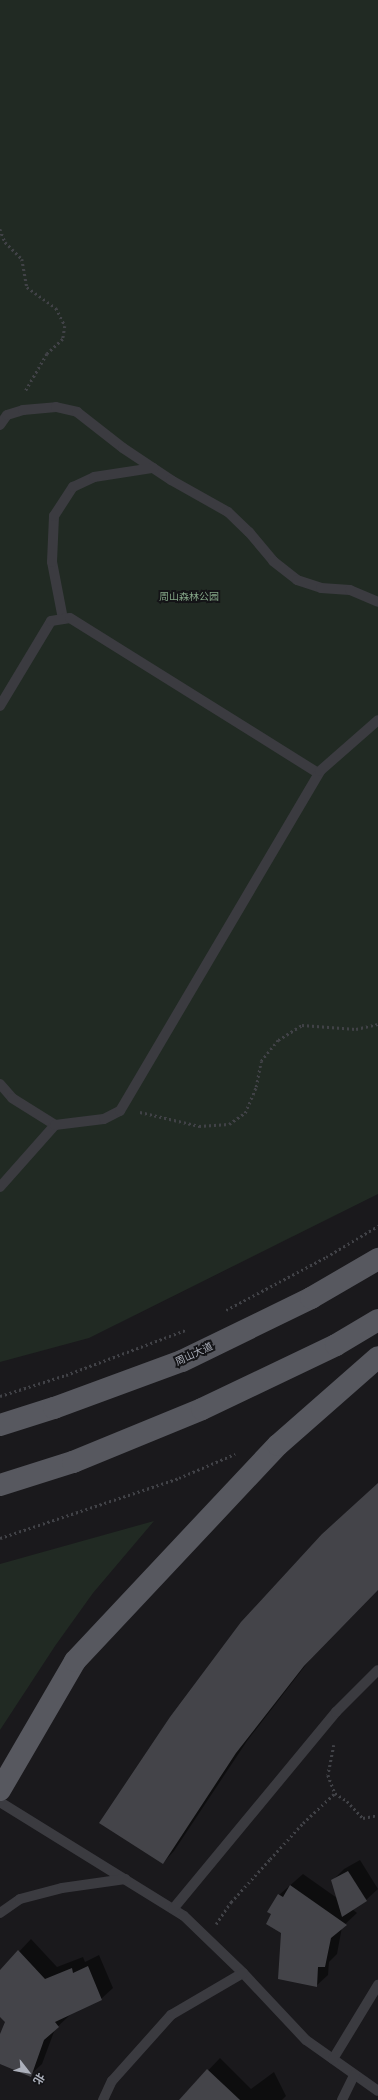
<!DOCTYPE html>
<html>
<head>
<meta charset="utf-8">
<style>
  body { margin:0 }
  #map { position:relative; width:378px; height:2100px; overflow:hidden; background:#1a191c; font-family:"Roboto Condensed","Noto Sans SC",sans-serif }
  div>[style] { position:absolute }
  .green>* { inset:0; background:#212a23 }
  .shadow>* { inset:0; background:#0007 }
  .building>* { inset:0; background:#444449 }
  .path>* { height:2.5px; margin-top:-1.25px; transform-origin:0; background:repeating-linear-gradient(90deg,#414247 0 2px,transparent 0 5px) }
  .lane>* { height:10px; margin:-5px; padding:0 5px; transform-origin:5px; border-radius:5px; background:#3b3b40 }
  .primary>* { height:22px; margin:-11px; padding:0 11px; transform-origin:11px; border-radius:11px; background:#57585f }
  span { translate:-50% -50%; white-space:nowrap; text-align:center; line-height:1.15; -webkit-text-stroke:4px #141417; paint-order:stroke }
  .park-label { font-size:10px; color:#84a587 }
  .street-label { font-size:10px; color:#acb0bb }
  .north { position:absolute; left:8px; top:2052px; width:40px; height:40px; -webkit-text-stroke:3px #141417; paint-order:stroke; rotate:121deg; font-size:11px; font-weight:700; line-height:16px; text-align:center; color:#acb0bb }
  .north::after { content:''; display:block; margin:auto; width:14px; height:18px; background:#acb0bb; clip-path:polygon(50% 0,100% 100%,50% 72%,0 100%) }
</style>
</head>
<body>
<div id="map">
  <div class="green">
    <i style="clip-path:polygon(0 0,378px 0,378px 1194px,89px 1338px,0 1362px)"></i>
    <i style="clip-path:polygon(154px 1521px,93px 1593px,55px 1646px,0 1730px,0 1564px)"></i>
  </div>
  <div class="shadow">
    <i style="clip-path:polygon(378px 1484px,378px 1589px,315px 1653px,247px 1741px,174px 1851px,163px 1863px,322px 1534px)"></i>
    <i style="clip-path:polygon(360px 1860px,378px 1889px,366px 1900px,352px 1909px,357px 1913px,342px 1927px,337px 1954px,329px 1962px,328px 1975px,316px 1986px,282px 1933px,272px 1914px,279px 1895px,303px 1874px,337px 1898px,332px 1881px,344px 1869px)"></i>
    <i style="clip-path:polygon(31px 1939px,57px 1967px,83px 1957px,85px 1962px,99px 1955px,113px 1988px,101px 1999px,70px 2015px,55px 2029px,42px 2064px,30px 2075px,0 2063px,0 2036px,6px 2022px,0 2016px,0 1972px)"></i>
    <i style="clip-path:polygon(220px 2058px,251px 2089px,274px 2072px,286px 2096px,282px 2100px,180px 2100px)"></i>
  </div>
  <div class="building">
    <i style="clip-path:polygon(378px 1483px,378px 1590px,304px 1666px,236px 1753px,163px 1864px,99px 1823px,170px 1717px,241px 1622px,322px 1534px)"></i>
    <i style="clip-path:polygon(348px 1871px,367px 1901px,342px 1917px,331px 1880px)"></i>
    <i style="clip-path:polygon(290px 1885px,347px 1925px,331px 1938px,325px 1967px,318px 1967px,317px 1987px,278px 1979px,281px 1933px,266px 1924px,271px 1914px,267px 1912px,278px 1894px,283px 1897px)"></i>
    <i style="clip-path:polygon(18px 1950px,45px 1979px,72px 1968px,73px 1973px,88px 1966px,102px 2000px,55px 2022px,59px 2027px,44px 2040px,31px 2077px,0 2064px,0 2034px,5px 2022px,0 2017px,0 1970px)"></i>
    <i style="clip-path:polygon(207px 2069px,240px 2100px,179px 2100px)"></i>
  </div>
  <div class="path">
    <i style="left:0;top:229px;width:14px;rotate:69deg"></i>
    <i style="left:5px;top:242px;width:24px;rotate:45deg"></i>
    <i style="left:22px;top:259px;width:28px;rotate:80deg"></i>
    <i style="left:27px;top:287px;width:36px;rotate:36deg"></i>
    <i style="left:56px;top:308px;width:20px;rotate:63deg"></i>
    <i style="left:65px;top:326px;width:13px;rotate:99deg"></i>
    <i style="left:63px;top:339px;width:22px;rotate:137deg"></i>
    <i style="left:47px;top:354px;width:44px;rotate:120.1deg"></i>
    <i style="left:140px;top:1112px;width:61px;rotate:13.3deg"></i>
    <i style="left:199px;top:1126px;width:30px;rotate:-4deg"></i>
    <i style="left:229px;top:1124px;width:19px;rotate:-35deg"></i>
    <i style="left:245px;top:1113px;width:28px;rotate:-67deg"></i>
    <i style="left:256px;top:1087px;width:26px;rotate:-79deg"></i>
    <i style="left:261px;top:1061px;width:27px;rotate:-51deg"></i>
    <i style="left:278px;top:1040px;width:28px;rotate:-32deg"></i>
    <i style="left:302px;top:1025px;width:54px;rotate:4.2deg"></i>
    <i style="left:356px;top:1029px;width:23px;rotate:-13deg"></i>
    <i style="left:226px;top:1310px;width:113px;rotate:-27.9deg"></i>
    <i style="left:326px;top:1257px;width:61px;rotate:-30.8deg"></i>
    <i style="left:0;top:1396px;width:69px;rotate:-17.7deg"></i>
    <i style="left:66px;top:1375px;width:128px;rotate:-20.6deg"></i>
    <i style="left:0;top:1538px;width:189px;rotate:-18.5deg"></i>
    <i style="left:179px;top:1478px;width:61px;rotate:-23.2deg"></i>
    <i style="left:334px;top:1745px;width:31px;rotate:101deg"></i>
    <i style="left:328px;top:1775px;width:19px;rotate:69deg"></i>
    <i style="left:335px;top:1793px;width:14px;rotate:34deg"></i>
    <i style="left:347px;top:1801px;width:23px;rotate:47deg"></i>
    <i style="left:363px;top:1818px;width:15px;rotate:-11deg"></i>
    <i style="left:216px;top:1924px;width:27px;rotate:-56deg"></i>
    <i style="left:231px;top:1902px;width:58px;rotate:-47.8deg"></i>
    <i style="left:270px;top:1859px;width:49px;rotate:-47.5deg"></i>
    <i style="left:303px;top:1823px;width:44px;rotate:-43.2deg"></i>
  </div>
  <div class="lane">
    <i style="left:0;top:425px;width:12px;rotate:-55deg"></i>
    <i style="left:7px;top:415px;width:17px;rotate:-17deg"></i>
    <i style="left:23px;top:410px;width:33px;rotate:-5deg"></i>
    <i style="left:56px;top:407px;width:22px;rotate:13deg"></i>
    <i style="left:77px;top:412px;width:58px;rotate:38deg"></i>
    <i style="left:123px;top:448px;width:58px;rotate:33.7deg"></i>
    <i style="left:171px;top:480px;width:65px;rotate:29.3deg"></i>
    <i style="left:228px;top:512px;width:29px;rotate:44deg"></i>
    <i style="left:249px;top:532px;width:38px;rotate:50deg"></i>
    <i style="left:273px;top:561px;width:31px;rotate:38deg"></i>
    <i style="left:297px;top:580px;width:25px;rotate:18deg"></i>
    <i style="left:321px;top:588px;width:29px;rotate:4deg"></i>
    <i style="left:350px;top:590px;width:30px;rotate:23deg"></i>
    <i style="left:63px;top:619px;width:58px;rotate:-100.9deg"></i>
    <i style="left:52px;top:562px;width:46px;rotate:-87.5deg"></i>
    <i style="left:54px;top:516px;width:35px;rotate:-57deg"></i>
    <i style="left:73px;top:487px;width:23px;rotate:-25deg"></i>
    <i style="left:94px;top:477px;width:60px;rotate:-8.7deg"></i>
    <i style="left:0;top:706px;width:99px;rotate:-59deg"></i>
    <i style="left:51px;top:621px;width:19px;rotate:-9deg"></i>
    <i style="left:70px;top:618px;width:292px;rotate:32deg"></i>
    <i style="left:0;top:1084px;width:18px;rotate:49deg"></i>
    <i style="left:12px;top:1098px;width:51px;rotate:32.1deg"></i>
    <i style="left:0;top:1187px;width:83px;rotate:-48.4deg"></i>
    <i style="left:55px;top:1125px;width:49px;rotate:-7deg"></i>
    <i style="left:104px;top:1119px;width:18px;rotate:-27deg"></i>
    <i style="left:120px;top:1111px;width:394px;rotate:-59.5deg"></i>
    <i style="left:320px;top:771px;width:77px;rotate:-41.3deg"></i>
    <i style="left:0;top:1802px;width:216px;rotate:31.8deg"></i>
    <i style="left:184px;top:1916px;width:82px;rotate:44deg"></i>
    <i style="left:243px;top:1973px;width:92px;rotate:46.8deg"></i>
    <i style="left:306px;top:2040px;width:88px;rotate:35.3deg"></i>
    <i style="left:173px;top:1909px;width:256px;rotate:-50.4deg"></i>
    <i style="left:336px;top:1712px;width:59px;rotate:-45deg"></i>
    <i style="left:0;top:1913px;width:24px;rotate:-35deg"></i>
    <i style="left:20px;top:1899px;width:43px;rotate:-14.7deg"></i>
    <i style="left:62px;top:1888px;width:64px;rotate:-8.1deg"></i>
    <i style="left:333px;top:2059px;width:87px;rotate:-58.7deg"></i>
    <i style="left:103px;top:2100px;width:21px;rotate:-65deg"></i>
    <i style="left:112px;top:2081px;width:89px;rotate:-48.2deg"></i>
    <i style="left:171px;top:2015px;width:83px;rotate:-30.3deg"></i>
    <i style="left:342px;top:2100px;width:28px;rotate:-64deg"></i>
  </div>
  <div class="primary">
    <i style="left:0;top:1425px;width:57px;rotate:-17.5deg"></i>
    <i style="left:54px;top:1408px;width:136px;rotate:-20.2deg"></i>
    <i style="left:182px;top:1361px;width:144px;rotate:-26deg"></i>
    <i style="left:311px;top:1298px;width:78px;rotate:-30.2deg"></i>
    <i style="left:0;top:1485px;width:77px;rotate:-17.5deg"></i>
    <i style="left:73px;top:1462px;width:139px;rotate:-22.3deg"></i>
    <i style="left:202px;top:1409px;width:148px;rotate:-25.5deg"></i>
    <i style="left:336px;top:1345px;width:49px;rotate:-30.8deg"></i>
    <i style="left:0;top:1790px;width:149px;rotate:-59.8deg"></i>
    <i style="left:75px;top:1661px;width:296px;rotate:-46.8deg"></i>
    <i style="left:278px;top:1445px;width:133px;rotate:-41.3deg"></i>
  </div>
  <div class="park-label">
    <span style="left:189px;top:597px">周山森林公园</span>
  </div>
  <div class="street-label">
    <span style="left:194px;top:1354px;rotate:-25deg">周山大道</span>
  </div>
  <div class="north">北</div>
</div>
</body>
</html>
